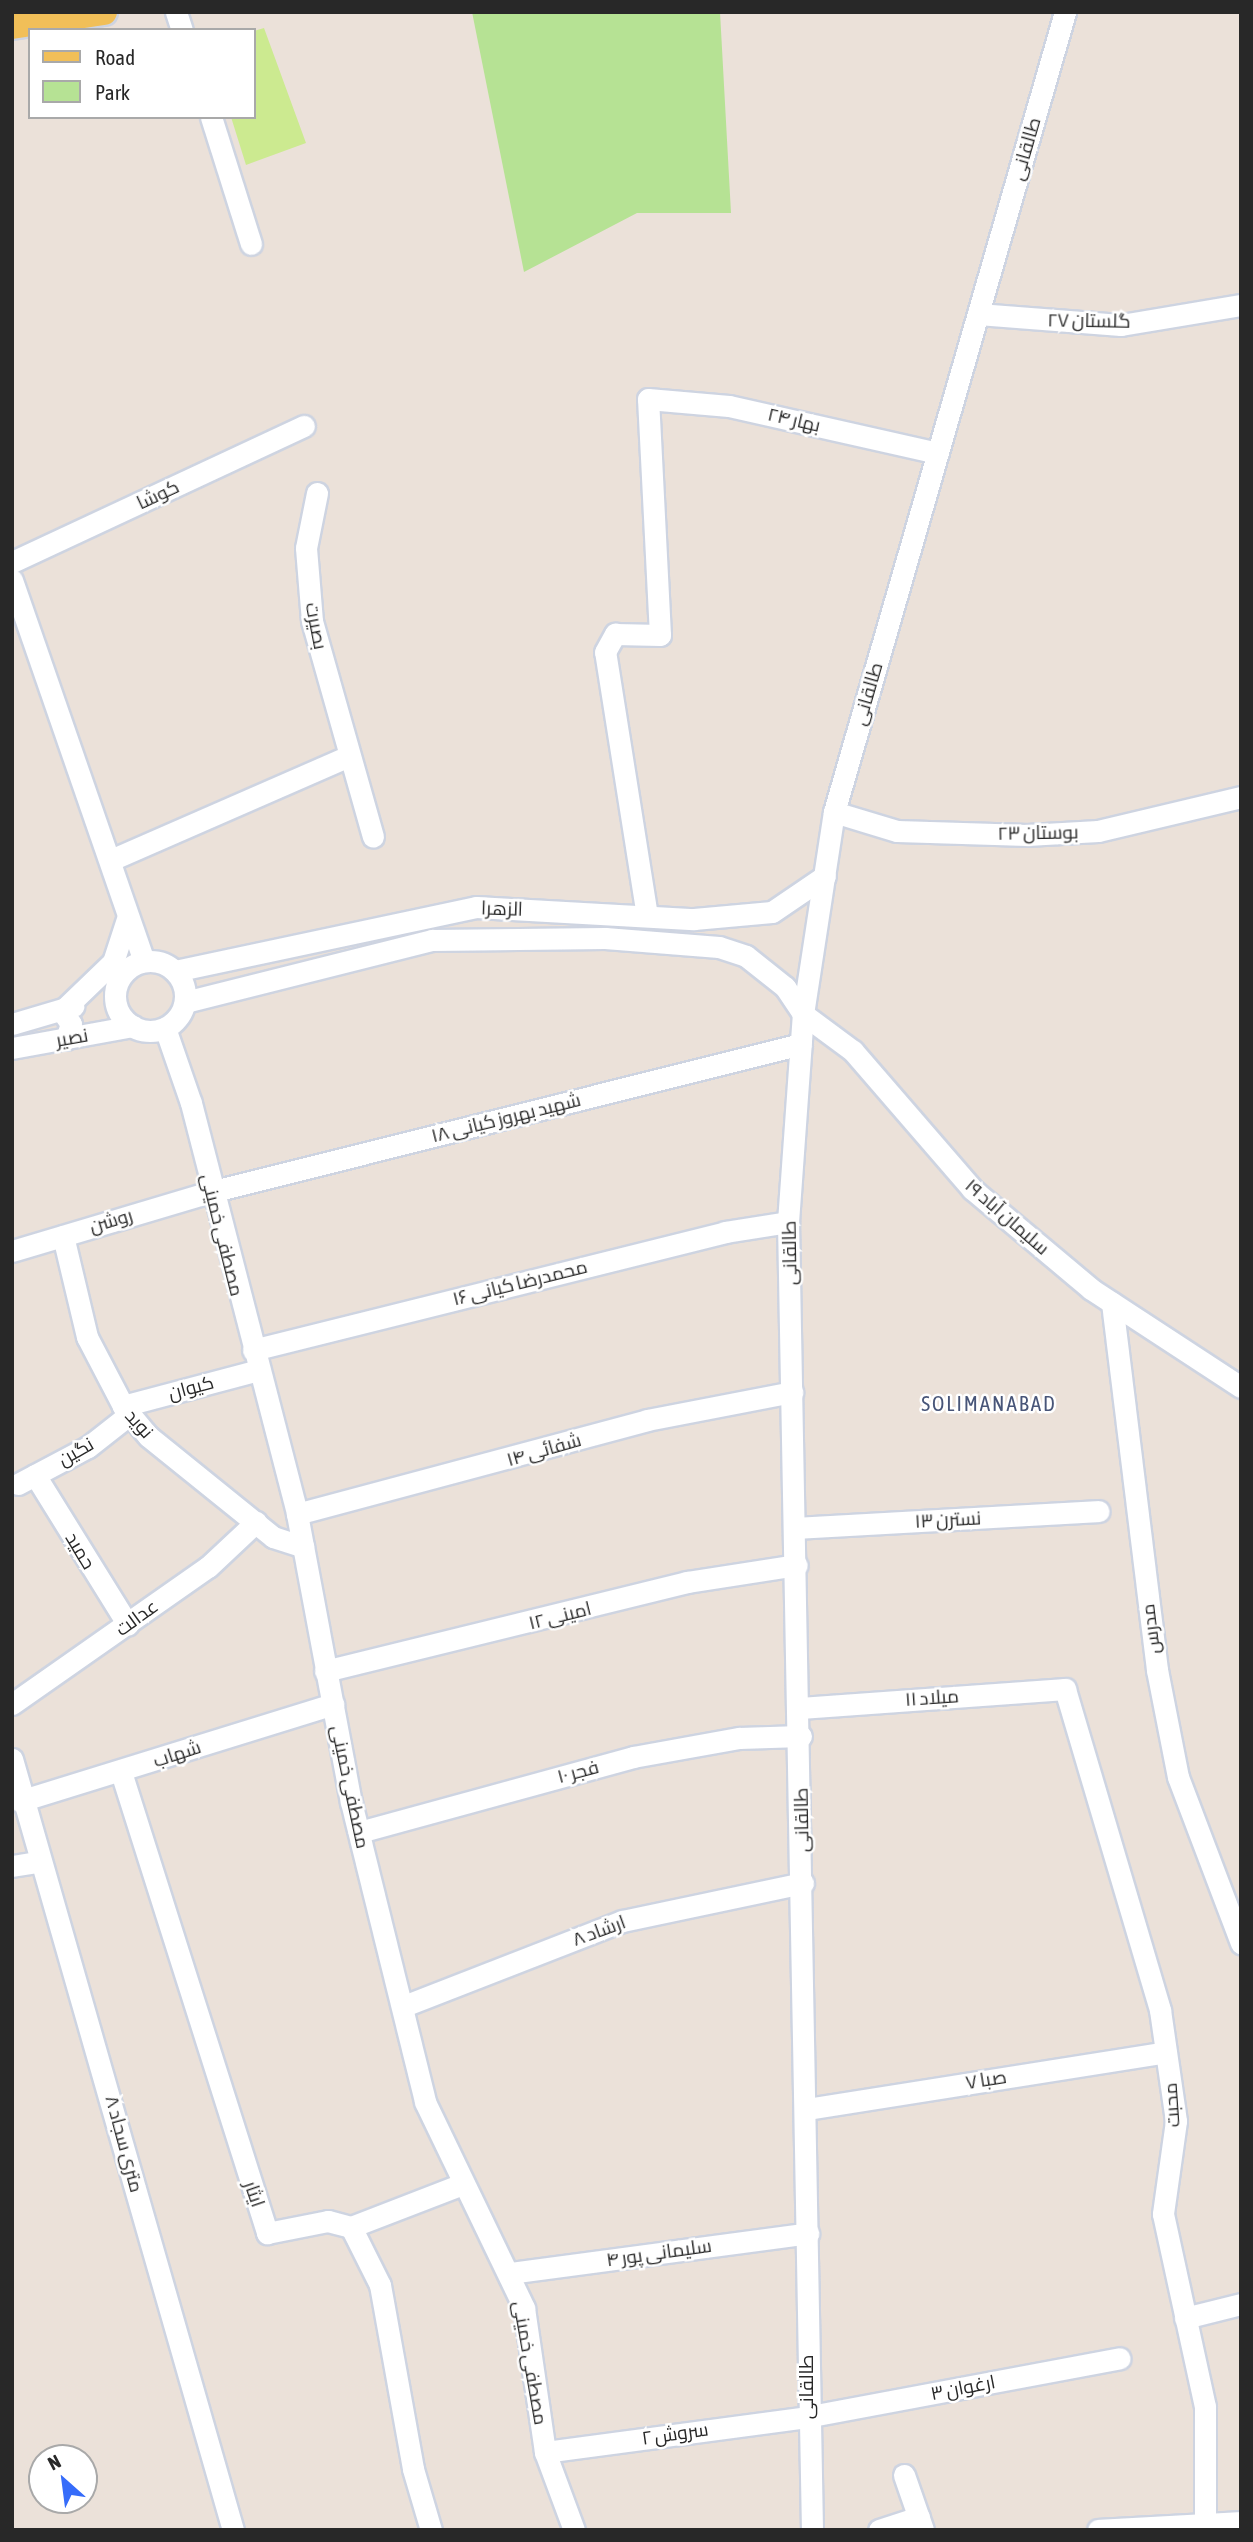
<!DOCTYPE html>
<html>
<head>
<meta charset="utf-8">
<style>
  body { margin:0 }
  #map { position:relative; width:1253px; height:2542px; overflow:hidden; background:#ebe1d9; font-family:"Asap Condensed",Cairo,sans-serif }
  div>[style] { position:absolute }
  .green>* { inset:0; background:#b6e294 }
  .pitch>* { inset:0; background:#ccea90 }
  .roads { filter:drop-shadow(2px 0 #ced4e1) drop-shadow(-2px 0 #ced4e1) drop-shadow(0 2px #ced4e1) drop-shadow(0 -2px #ced4e1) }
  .minor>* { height:21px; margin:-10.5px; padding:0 10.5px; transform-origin:10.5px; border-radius:10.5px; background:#fff }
  .minor>.ring { margin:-10.5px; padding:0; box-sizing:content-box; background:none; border:21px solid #fff; border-radius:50% }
  .major>* { height:26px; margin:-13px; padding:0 13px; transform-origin:13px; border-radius:13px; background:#f1bf58 }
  span { translate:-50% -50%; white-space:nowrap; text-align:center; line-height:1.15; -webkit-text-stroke:5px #fff; paint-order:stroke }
  .street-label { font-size:19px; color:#282828 }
  .neighbourhood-label { font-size:21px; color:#485578; letter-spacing:2px }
  .frame { position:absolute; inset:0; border:14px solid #282828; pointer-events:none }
  .legend { position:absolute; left:28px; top:28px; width:228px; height:91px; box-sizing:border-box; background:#fff; border:2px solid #a9a9a9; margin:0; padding:9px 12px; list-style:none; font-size:21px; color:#282828 }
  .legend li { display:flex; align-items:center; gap:14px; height:35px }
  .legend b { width:35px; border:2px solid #a9a9a9 }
  .north { position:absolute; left:28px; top:2444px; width:70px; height:70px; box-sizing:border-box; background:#fff; border:2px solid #a9a9a9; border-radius:50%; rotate:332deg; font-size:19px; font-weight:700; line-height:28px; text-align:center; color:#282828 }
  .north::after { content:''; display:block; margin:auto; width:24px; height:32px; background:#366cfa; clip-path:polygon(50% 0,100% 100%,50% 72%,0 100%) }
</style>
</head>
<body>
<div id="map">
  <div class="green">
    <i style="clip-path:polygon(472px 12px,720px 12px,731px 213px,637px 213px,524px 272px)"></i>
  </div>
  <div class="pitch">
    <i style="clip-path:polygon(264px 28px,306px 143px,246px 165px,231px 117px,254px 117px,254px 31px)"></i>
  </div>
  <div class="roads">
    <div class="minor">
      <i style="left:176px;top:12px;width:19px;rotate:72deg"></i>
      <i style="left:211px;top:117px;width:133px;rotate:72.5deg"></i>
      <i style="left:978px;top:314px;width:143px;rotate:4.4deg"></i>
      <i style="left:1121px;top:325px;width:122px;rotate:-9.5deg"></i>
      <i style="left:317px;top:493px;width:56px;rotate:101.3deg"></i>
      <i style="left:306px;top:548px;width:73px;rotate:85.3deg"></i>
      <i style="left:312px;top:621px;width:224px;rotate:74.2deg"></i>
      <i style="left:12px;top:562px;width:322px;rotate:-25deg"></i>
      <i style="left:12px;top:580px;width:403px;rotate:70.9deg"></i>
      <i style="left:834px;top:812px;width:66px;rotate:16.8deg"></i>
      <i style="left:897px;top:831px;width:130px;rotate:1.8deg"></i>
      <i style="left:1027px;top:835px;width:71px;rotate:-3.2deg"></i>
      <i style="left:1098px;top:831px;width:147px;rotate:-13.4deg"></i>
      <i style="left:111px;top:860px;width:260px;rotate:-23.6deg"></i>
      <i style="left:647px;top:916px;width:267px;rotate:-99deg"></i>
      <i style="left:605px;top:652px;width:21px;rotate:-61deg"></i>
      <i style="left:615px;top:634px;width:45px;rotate:1.3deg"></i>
      <i style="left:660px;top:635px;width:236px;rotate:-92.9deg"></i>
      <i style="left:648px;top:399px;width:81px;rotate:4.9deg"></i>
      <i style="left:729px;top:406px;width:214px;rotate:12.7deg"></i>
      <i class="ring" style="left:115px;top:961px;width:49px;height:49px"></i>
      <i style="left:175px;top:971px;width:308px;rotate:-12deg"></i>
      <i style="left:476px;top:907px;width:218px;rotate:3.2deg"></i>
      <i style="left:694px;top:919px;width:78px;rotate:-5.1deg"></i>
      <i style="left:772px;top:912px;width:64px;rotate:-34.2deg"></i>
      <i style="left:185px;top:1002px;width:255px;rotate:-14.1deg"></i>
      <i style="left:432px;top:940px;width:173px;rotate:-0.7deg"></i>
      <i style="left:605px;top:938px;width:114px;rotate:4.5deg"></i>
      <i style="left:719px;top:947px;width:28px;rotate:18deg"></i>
      <i style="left:746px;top:956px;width:50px;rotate:38.5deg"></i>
      <i style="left:785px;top:987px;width:32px;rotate:56deg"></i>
      <i style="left:803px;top:1014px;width:62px;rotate:36.5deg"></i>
      <i style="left:853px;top:1051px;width:182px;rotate:49.2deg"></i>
      <i style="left:972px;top:1189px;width:155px;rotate:40deg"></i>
      <i style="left:1091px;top:1289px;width:179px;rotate:33.2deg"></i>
      <i style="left:12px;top:1024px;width:64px;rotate:-16.4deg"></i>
      <i style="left:165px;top:1028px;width:79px;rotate:70.9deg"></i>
      <i style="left:191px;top:1103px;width:424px;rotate:75.5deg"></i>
      <i style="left:297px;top:1514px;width:293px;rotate:79.4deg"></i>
      <i style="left:351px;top:1802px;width:309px;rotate:76.1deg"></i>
      <i style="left:425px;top:2102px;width:229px;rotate:64.3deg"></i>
      <i style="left:524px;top:2308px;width:146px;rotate:81.7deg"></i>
      <i style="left:545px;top:2452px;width:83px;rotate:69.6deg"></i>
      <i style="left:66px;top:1039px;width:16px;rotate:-72deg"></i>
      <i style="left:71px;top:1024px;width:16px;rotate:-125deg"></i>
      <i style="left:62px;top:1011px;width:71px;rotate:-43.9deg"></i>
      <i style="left:113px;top:962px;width:48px;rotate:-71.9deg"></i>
      <i style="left:12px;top:1048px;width:123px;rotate:-10.3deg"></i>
      <i style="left:63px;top:1236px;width:104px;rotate:76.6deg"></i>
      <i style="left:87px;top:1337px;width:78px;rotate:62.4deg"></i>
      <i style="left:123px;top:1406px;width:39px;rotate:50deg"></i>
      <i style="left:148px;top:1436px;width:161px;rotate:38.9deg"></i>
      <i style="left:273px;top:1537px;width:32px;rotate:18deg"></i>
      <i style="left:12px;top:1251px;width:207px;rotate:-16.6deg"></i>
      <i style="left:210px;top:1192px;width:609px;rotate:-14.06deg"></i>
      <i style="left:1112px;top:1303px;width:370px;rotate:83deg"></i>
      <i style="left:1157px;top:1670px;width:109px;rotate:78.9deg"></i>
      <i style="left:1178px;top:1777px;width:178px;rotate:69.2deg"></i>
      <i style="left:253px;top:1350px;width:487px;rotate:-14deg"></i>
      <i style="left:725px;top:1232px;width:64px;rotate:-9deg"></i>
      <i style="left:123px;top:1406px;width:140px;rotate:-14.9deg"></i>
      <i style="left:35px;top:1475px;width:176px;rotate:58.2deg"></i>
      <i style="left:18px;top:1484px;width:79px;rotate:-27.9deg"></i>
      <i style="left:88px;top:1447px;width:53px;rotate:-38.2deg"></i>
      <i style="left:297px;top:1514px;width:362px;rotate:-15deg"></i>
      <i style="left:647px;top:1420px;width:148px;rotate:-10.9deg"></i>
      <i style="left:796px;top:1528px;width:303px;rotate:-3.2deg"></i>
      <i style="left:325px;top:1671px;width:373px;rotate:-13.8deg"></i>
      <i style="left:687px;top:1582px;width:111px;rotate:-8.8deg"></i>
      <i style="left:12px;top:1704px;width:239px;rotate:-35deg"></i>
      <i style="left:208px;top:1567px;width:66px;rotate:-43.2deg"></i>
      <i style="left:800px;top:1708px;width:266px;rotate:-4.1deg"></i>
      <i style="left:1065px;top:1689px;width:335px;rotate:73.5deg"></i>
      <i style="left:1160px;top:2010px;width:112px;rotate:81.8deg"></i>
      <i style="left:1176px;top:2121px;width:94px;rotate:98deg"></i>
      <i style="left:1163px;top:2214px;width:197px;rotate:77.7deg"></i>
      <i style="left:1205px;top:2406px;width:124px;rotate:90deg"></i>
      <i style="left:12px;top:1759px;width:802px;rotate:74.01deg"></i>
      <i style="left:121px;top:1772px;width:484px;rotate:72.4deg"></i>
      <i style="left:267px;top:2233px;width:62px;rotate:-11.1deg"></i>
      <i style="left:328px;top:2221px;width:24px;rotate:15deg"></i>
      <i style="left:351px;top:2227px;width:65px;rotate:63.4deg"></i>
      <i style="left:380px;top:2285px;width:187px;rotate:79.8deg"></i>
      <i style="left:413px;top:2469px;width:64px;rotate:73.6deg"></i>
      <i style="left:20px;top:1801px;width:328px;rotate:-17.2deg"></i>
      <i style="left:359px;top:1832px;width:284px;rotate:-15.3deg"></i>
      <i style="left:633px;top:1757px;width:108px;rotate:-10.2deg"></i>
      <i style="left:739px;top:1738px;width:62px;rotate:-1.8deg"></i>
      <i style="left:12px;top:1866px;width:26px;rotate:-9deg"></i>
      <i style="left:404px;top:2006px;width:234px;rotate:-21.3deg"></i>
      <i style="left:622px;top:1921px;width:185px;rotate:-11.9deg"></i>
      <i style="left:807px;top:2109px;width:363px;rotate:-9deg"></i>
      <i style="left:351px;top:2227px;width:117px;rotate:-21.1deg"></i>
      <i style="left:510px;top:2273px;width:301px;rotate:-7.6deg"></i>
      <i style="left:1185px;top:2318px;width:58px;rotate:-14deg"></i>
      <i style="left:545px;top:2452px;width:263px;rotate:-7.6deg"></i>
      <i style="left:806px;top:2417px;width:319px;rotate:-10.6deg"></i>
      <i style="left:904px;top:2475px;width:58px;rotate:70.9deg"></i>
      <i style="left:812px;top:2530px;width:1308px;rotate:-91.05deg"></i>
      <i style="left:788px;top:1222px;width:209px;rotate:-85.9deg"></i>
      <i style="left:803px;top:1014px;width:204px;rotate:-81.3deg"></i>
      <i style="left:834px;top:812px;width:833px;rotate:-73.89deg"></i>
      <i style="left:879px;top:2530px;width:42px;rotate:-18deg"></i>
      <i style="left:1098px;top:2530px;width:143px;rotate:-3.2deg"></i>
    </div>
    <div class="major">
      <i style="left:12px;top:26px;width:93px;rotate:-8.7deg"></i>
    </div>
  </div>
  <div class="street-label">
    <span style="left:1026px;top:149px;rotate:-74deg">طالقانی</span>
    <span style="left:1089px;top:321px;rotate:1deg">گلستان ۲۷</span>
    <span style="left:794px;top:420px;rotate:13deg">بهار ۲۴</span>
    <span style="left:158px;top:495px;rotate:-25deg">کوشا</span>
    <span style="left:316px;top:626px;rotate:79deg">بصیرت</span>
    <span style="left:868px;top:694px;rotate:-74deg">طالقانی</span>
    <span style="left:1038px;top:833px;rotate:-1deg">بوستان ۲۳</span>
    <span style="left:502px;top:909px;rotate:2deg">الزهرا</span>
    <span style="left:72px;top:1038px;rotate:-10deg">نصیر</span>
    <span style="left:506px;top:1118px;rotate:-14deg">شهید بهروز کیانی ۱۸</span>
    <span style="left:1007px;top:1217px;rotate:41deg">سلیمان آباد ۱۹</span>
    <span style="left:111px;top:1221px;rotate:-17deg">روشن</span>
    <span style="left:222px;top:1235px;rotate:76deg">مصطفی خمینی</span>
    <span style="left:790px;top:1253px;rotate:-91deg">طالقانی</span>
    <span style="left:520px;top:1283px;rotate:-14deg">محمدرضا کیانی ۱۶</span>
    <span style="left:191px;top:1388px;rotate:-15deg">کیوان</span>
    <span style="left:139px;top:1424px;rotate:48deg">نوید</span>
    <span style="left:544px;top:1450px;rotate:-16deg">شفائی ۱۴</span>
    <span style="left:76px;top:1452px;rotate:-30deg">نگین</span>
    <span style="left:948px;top:1520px;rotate:-3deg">نسترن ۱۳</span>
    <span style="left:80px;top:1551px;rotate:59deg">حمید</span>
    <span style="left:560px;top:1616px;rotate:-14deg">امینی ۱۲</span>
    <span style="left:137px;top:1618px;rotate:-36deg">عدالت</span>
    <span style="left:1151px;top:1629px;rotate:-97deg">مدرس</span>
    <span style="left:932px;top:1698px;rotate:-4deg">میلاد ۱۱</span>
    <span style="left:177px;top:1754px;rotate:-18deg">شهاب</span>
    <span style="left:578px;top:1772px;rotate:-15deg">فجر ۱۰</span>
    <span style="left:350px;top:1787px;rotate:78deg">مصطفی خمینی</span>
    <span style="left:802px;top:1820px;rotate:-91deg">طالقانی</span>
    <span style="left:599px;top:1931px;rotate:-20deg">ارشاد ۸</span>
    <span style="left:986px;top:2080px;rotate:-9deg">صبا ۷</span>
    <span style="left:1172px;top:2105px;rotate:-94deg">محبت</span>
    <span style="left:124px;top:2144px;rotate:75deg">۸ متری سجاد</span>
    <span style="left:254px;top:2194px;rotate:71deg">ایثار</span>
    <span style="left:659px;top:2253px;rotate:-8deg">سلیمانی پور ۴</span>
    <span style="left:530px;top:2363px;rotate:80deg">مصطفی خمینی</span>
    <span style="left:807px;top:2387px;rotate:-90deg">طالقانی</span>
    <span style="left:963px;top:2388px;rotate:-11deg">ارغوان ۳</span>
    <span style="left:675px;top:2434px;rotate:-8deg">سروش ۲</span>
  </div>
  <div class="neighbourhood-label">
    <span style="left:989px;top:1403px">SOLIMANABAD</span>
  </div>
  <div class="frame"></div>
  <ul class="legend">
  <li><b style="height:9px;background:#f1bf58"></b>Road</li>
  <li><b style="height:19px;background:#b6e294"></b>Park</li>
  </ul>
  <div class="north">N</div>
</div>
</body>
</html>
